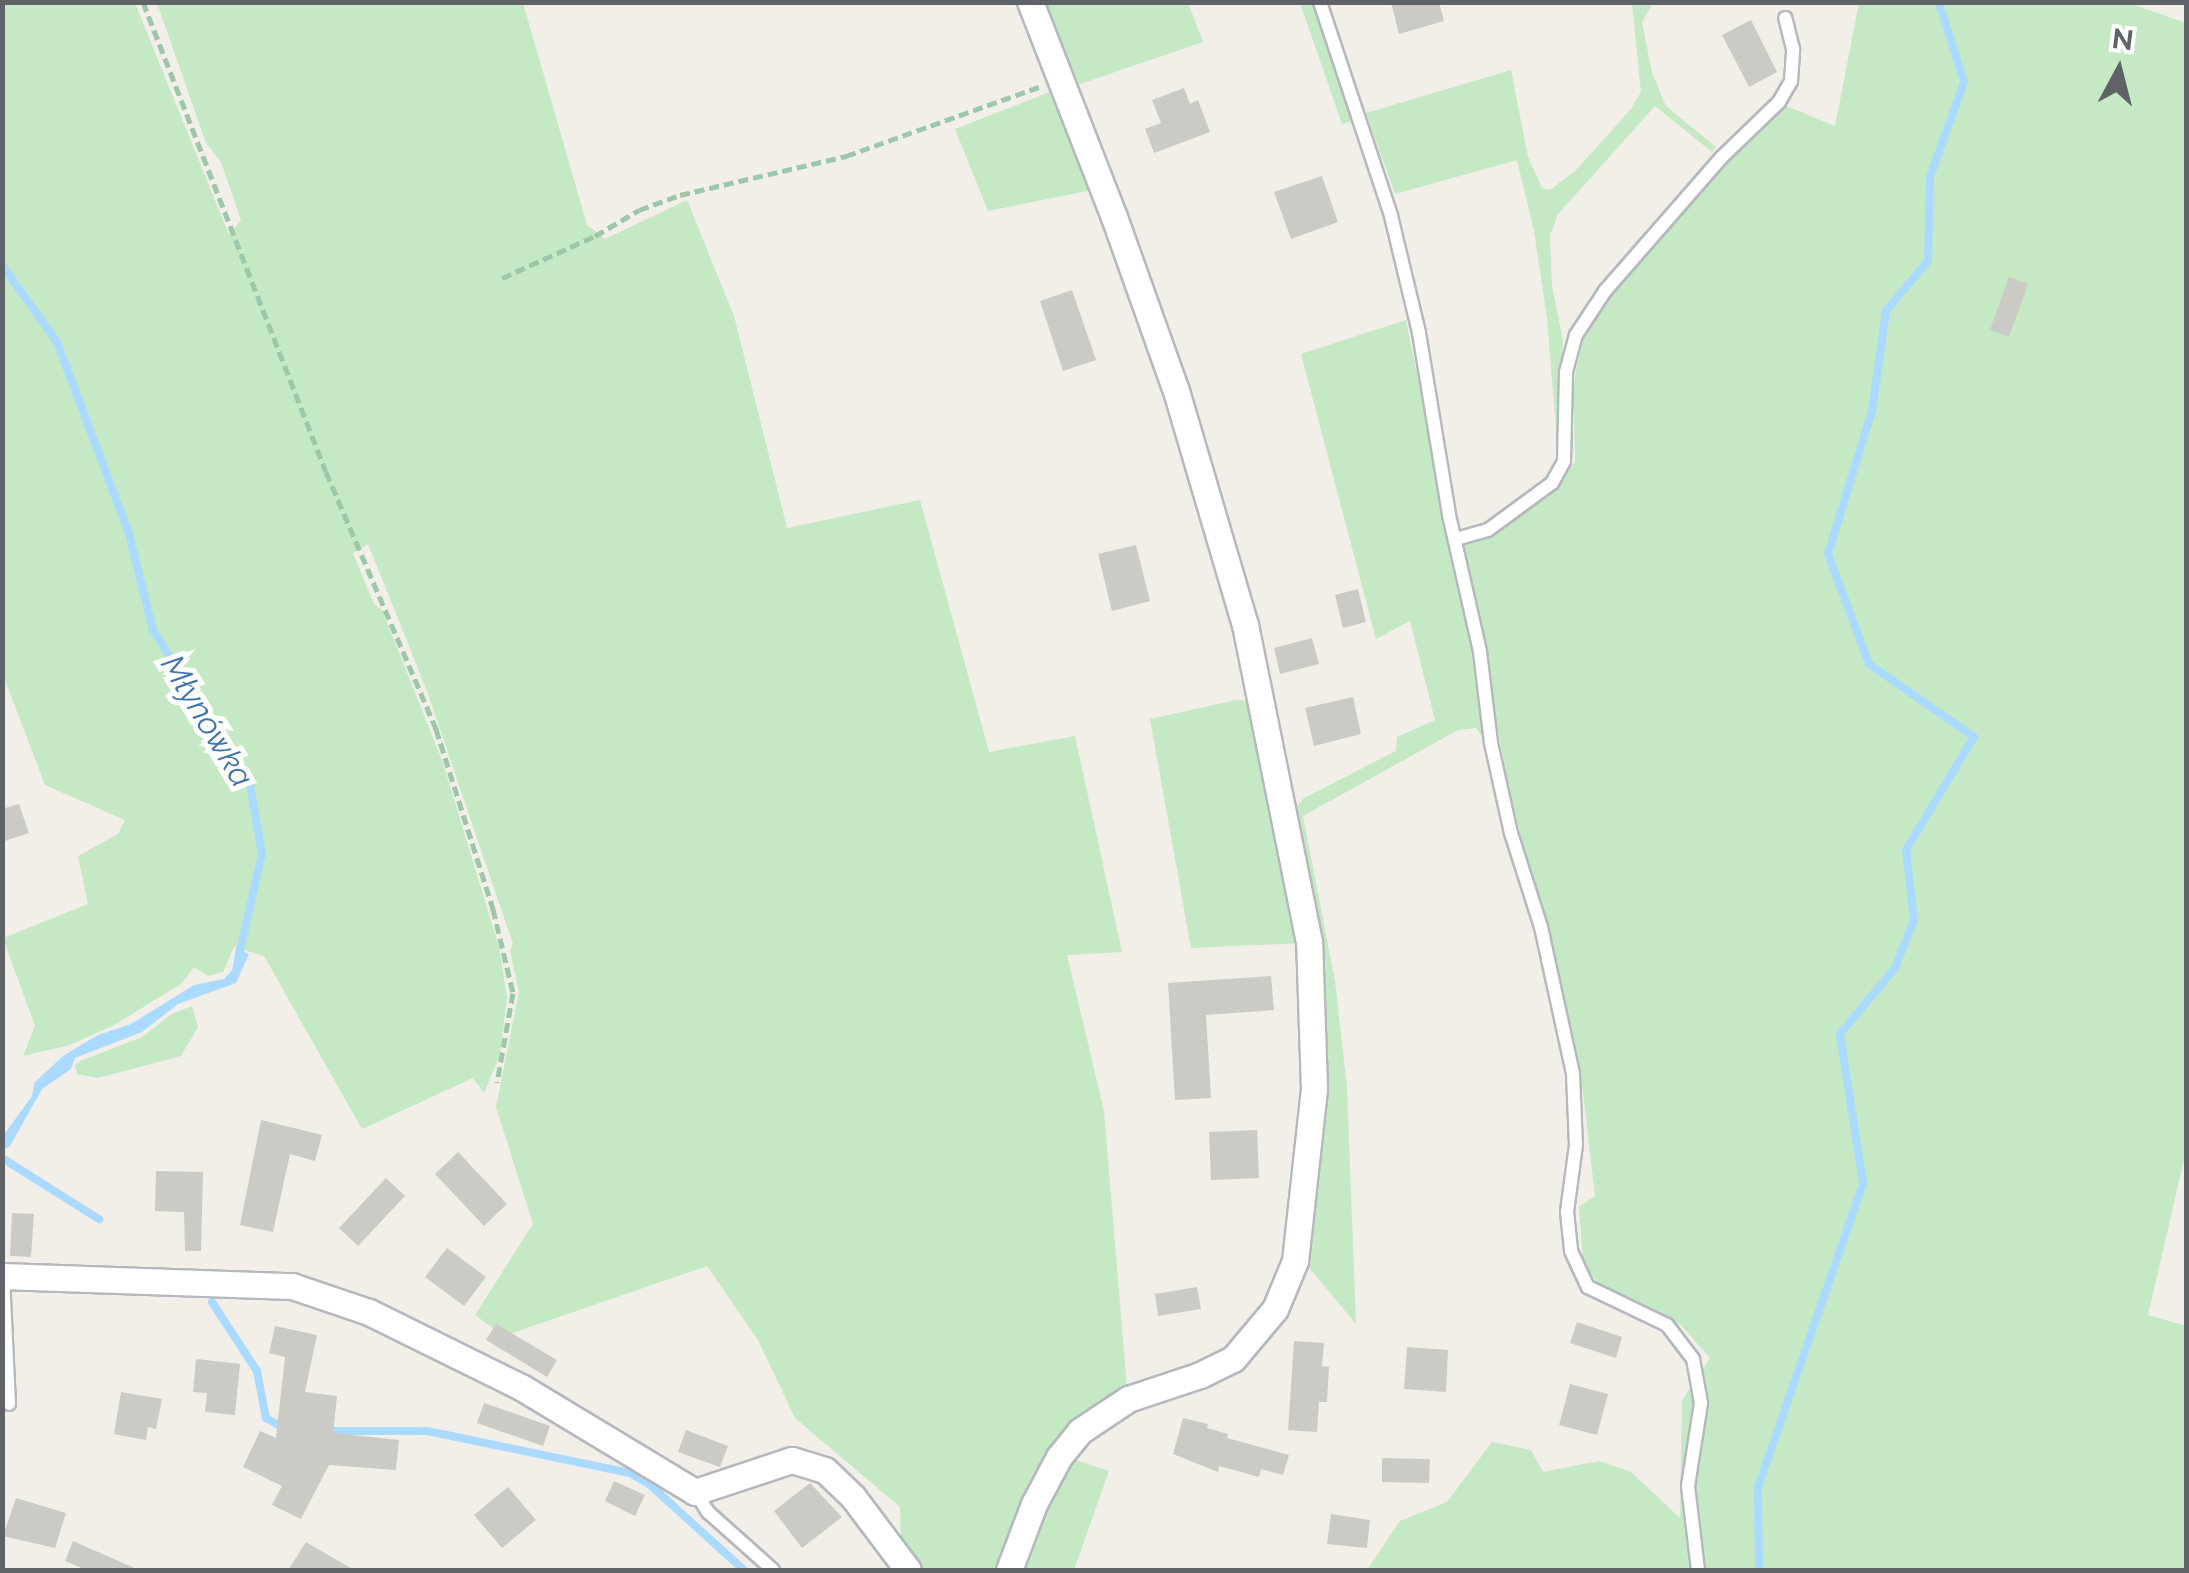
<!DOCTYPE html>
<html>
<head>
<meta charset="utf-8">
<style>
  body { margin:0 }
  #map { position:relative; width:2189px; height:1573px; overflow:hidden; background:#f1efe8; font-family:Raleway,sans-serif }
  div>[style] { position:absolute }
  .green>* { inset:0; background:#c5e8c5 }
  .water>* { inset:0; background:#aadaff }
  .stream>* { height:8px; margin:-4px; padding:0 4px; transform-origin:4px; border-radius:4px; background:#aadaff }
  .building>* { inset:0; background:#cccac5 }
  .path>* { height:5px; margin-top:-2.5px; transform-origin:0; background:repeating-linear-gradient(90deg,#9cc7a9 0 10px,transparent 0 15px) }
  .roads { filter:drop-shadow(2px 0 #b5b8bc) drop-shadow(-2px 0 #b5b8bc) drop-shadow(0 2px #b5b8bc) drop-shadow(0 -2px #b5b8bc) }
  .service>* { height:12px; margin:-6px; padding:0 6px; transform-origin:6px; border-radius:6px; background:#fff }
  .minor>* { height:25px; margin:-12.5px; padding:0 12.5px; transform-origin:12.5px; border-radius:12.5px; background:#fff }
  span { translate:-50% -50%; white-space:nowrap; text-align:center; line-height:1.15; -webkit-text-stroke:10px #fff; paint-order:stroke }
  .water-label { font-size:32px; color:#4174aa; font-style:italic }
  .frame { position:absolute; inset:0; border:5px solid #5f6368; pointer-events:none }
  .north { position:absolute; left:2069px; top:20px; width:100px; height:100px; -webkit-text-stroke:8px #fff; paint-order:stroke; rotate:7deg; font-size:28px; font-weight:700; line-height:40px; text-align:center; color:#5f6368 }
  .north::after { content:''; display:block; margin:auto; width:35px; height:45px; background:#5f6368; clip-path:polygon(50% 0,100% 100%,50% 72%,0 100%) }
</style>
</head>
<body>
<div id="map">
  <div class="green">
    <i style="clip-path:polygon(3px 3px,135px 3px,229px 235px,241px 220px,221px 162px,206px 143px,157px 3px,523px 3px,587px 225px,605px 239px,687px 200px,734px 316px,787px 528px,920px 500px,989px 752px,1075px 736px,1122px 952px,1067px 955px,1104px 1111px,1127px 1388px,1085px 1411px,1064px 1431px,1050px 1447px,1021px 1503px,1051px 1501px,1073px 1459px,1109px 1471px,1074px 1570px,902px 1570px,900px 1507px,795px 1418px,758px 1340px,707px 1266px,504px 1336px,475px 1315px,533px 1224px,496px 1107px,519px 992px,510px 951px,513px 944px,427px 691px,368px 544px,353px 553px,374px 604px,382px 610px,443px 763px,499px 947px,507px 997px,500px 1055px,484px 1093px,473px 1078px,362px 1129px,264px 956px,234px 947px,223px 972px,208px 976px,194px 967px,181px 984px,114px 1025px,70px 1045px,23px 1056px,35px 1026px,3px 938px,88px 904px,78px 856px,118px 834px,125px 820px,45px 785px,3px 675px)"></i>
    <i style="clip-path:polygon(1042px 3px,1188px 3px,1203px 42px,1074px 86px)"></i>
    <i style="clip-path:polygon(1300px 3px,1312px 3px,1352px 121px,1342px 124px)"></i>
    <i style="clip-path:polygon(1632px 3px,1653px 3px,1642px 22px,1652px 73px,1666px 106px,1716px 147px,1712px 152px,1655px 106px,1558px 214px,1550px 235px,1552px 286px,1563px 341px,1558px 453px,1547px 318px,1534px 231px,1517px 160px,1395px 194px,1366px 113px,1511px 70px,1528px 157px,1542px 188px,1550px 190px,1575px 171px,1631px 109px,1641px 92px)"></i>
    <i style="clip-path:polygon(1859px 3px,2129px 3px,2186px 23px,2186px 1151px,2148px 1315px,2186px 1326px,2186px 1570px,1367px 1570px,1400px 1521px,1447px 1502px,1492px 1442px,1531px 1450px,1543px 1472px,1599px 1461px,1631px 1472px,1680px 1518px,1682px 1400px,1710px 1358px,1680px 1324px,1622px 1298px,1596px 1281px,1583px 1262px,1579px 1207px,1595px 1196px,1580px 1067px,1509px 790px,1463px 542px,1492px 537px,1557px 486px,1575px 462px,1573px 384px,1584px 336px,1612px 294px,1698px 192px,1784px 105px,1835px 126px)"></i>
    <i style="clip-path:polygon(1055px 90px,1092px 190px,988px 211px,955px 129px)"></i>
    <i style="clip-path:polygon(1406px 320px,1464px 605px,1485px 741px,1476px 728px,1458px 730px,1303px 816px,1335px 981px,1347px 1088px,1356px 1324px,1307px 1265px,1325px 1057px,1323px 976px,1292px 812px,1304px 798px,1396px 751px,1397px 737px,1435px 720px,1410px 621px,1376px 639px,1301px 354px)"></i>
    <i style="clip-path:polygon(1236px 700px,1252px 701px,1301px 943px,1191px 948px,1150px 719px)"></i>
    <i style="clip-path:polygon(192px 1006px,198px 1027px,181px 1056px,98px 1078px,77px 1074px,75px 1065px,80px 1061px,142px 1037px,172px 1014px)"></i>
  </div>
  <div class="water">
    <i style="clip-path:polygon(236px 948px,249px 954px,236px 983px,178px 1004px,142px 1032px,75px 1058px,71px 1069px,42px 1089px,10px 1146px,3px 1150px,3px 1136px,32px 1096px,34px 1083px,63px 1056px,98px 1035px,131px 1024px,194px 985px,224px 979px,232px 970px)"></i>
  </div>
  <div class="stream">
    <i style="left:2px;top:265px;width:95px;rotate:54.5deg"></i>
    <i style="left:57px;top:342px;width:205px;rotate:69.4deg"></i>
    <i style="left:129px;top:534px;width:99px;rotate:76deg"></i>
    <i style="left:153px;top:630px;width:183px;rotate:58deg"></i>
    <i style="left:250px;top:785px;width:70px;rotate:80.1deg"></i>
    <i style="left:262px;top:854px;width:104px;rotate:102.8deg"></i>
    <i style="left:2px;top:1158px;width:115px;rotate:32.2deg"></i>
    <i style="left:212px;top:1302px;width:82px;rotate:56.9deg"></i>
    <i style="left:257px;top:1371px;width:48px;rotate:79.2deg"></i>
    <i style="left:266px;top:1418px;width:23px;rotate:29deg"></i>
    <i style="left:324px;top:1431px;width:103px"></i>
    <i style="left:427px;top:1431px;width:207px;rotate:11.7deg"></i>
    <i style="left:630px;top:1473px;width:22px;rotate:30deg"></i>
    <i style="left:649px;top:1484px;width:128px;rotate:42.2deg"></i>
    <i style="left:1759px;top:1570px;width:83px;rotate:-90.7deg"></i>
    <i style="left:1758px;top:1487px;width:322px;rotate:-70.9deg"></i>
    <i style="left:1863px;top:1183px;width:151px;rotate:-98.8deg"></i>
    <i style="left:1840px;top:1034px;width:86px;rotate:-50.2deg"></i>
    <i style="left:1895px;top:968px;width:52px;rotate:-68.4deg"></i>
    <i style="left:1914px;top:920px;width:70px;rotate:-96.5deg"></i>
    <i style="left:1906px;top:850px;width:132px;rotate:-59deg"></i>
    <i style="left:1974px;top:737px;width:128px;rotate:-145.2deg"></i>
    <i style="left:1869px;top:664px;width:117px;rotate:-110.4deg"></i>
    <i style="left:1828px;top:554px;width:150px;rotate:-72.9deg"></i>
    <i style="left:1872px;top:411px;width:101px;rotate:-82deg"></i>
    <i style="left:1886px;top:311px;width:65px;rotate:-50deg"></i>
    <i style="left:1928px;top:261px;width:84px;rotate:-88.6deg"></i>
    <i style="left:1930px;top:177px;width:101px;rotate:-70.3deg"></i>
    <i style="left:1964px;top:82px;width:84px;rotate:-107.4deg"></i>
  </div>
  <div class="building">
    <i style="clip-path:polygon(1391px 2px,1439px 2px,1444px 21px,1399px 34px)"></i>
    <i style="clip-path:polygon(1751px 20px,1777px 72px,1749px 87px,1722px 35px)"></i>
    <i style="clip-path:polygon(1184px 88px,1190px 104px,1198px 100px,1210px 132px,1154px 153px,1145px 129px,1161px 123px,1152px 100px)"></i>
    <i style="clip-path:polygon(1322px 176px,1338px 222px,1291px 239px,1274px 192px)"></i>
    <i style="clip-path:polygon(2009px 277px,2028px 284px,2009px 337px,1990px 330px)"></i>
    <i style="clip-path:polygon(1072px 290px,1096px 360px,1063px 371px,1040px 301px)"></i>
    <i style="clip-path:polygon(1136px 545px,1150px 601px,1112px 611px,1098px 554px)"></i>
    <i style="clip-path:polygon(1358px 589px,1366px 622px,1343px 628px,1335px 595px)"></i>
    <i style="clip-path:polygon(1312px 638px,1319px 664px,1280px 674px,1274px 648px)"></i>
    <i style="clip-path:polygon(1353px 697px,1361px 734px,1314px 746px,1305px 708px)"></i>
    <i style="clip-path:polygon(19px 804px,29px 833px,2px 842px,2px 809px)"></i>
    <i style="clip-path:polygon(1271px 976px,1274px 1010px,1206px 1015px,1211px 1098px,1175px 1100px,1168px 983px)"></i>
    <i style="clip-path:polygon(261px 1120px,322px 1135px,315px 1161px,290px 1154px,273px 1232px,240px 1225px)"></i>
    <i style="clip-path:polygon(1257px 1130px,1259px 1178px,1211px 1180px,1209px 1132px)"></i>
    <i style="clip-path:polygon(458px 1152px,507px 1204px,484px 1226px,435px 1174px)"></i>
    <i style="clip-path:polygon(156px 1171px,203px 1172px,201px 1251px,185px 1251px,184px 1212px,155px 1211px)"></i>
    <i style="clip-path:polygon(386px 1178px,405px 1196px,358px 1246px,339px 1228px)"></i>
    <i style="clip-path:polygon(12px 1213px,34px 1214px,31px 1257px,10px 1256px)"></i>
    <i style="clip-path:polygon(447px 1248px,486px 1277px,464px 1306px,425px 1277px)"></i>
    <i style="clip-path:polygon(1197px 1287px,1201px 1309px,1158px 1316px,1155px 1294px)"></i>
    <i style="clip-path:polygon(1577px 1322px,1622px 1337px,1616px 1358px,1570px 1343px)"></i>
    <i style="clip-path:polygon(496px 1324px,557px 1360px,547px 1377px,486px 1340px)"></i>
    <i style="clip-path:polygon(275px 1326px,317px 1335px,305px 1392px,337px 1396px,333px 1433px,399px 1440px,396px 1470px,329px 1465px,301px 1519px,272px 1505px,282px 1486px,243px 1467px,260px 1431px,276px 1438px,285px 1357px,269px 1353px)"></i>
    <i style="clip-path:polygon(1294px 1341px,1324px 1343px,1322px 1366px,1329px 1367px,1327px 1402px,1319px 1402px,1317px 1432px,1288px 1430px)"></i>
    <i style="clip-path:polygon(1407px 1347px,1448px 1350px,1446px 1392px,1404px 1389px)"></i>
    <i style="clip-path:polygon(196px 1359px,240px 1364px,235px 1415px,205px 1412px,207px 1393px,193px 1392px)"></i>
    <i style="clip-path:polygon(1570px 1384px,1608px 1394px,1597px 1435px,1559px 1425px)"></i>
    <i style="clip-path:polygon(121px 1392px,162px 1399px,156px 1429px,148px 1427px,146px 1440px,114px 1434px)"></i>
    <i style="clip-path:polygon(484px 1403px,550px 1426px,543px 1446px,477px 1423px)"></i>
    <i style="clip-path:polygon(1183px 1418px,1208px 1424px,1207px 1428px,1228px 1434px,1227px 1438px,1289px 1455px,1283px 1475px,1261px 1469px,1259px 1477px,1219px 1466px,1218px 1472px,1173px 1454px)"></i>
    <i style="clip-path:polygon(686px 1430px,728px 1446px,720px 1467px,678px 1452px)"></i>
    <i style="clip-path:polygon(1382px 1458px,1430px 1459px,1429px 1483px,1382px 1482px)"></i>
    <i style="clip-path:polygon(614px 1481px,645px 1495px,635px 1516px,605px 1501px)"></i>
    <i style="clip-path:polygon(810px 1483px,842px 1517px,802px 1548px,774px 1511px)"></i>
    <i style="clip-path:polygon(508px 1487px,536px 1520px,502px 1548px,474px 1515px)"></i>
    <i style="clip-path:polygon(16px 1498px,66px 1513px,55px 1548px,3px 1536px)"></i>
    <i style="clip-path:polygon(1331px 1514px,1370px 1520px,1367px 1548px,1327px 1544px)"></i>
    <i style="clip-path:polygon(73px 1541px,139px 1570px,86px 1570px,65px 1561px)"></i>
    <i style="clip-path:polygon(306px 1542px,354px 1570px,288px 1570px)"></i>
  </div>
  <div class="path">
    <i style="left:143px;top:2px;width:504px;rotate:68.73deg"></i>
    <i style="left:326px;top:472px;width:280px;rotate:66.8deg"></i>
    <i style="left:436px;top:729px;width:189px;rotate:72.4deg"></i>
    <i style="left:493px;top:909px;width:86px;rotate:76.6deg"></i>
    <i style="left:513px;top:993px;width:91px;rotate:100.1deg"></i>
    <i style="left:502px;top:278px;width:102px;rotate:-24.3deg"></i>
    <i style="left:595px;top:236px;width:51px;rotate:-30.6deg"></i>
    <i style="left:639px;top:210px;width:44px;rotate:-20.1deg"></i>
    <i style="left:680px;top:195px;width:171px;rotate:-13.2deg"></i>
    <i style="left:846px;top:156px;width:205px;rotate:-19.7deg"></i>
  </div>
  <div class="roads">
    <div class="service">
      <i style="left:1320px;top:2px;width:225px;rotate:71.6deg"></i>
      <i style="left:1391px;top:216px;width:120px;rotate:76.5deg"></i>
      <i style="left:1419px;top:333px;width:184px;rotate:80.6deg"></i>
      <i style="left:1449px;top:515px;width:140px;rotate:77.2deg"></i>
      <i style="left:1480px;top:652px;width:92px;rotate:83.1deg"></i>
      <i style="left:1491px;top:743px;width:92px;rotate:77.5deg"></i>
      <i style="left:1511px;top:833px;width:99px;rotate:72.3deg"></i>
      <i style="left:1541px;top:927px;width:150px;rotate:77.7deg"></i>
      <i style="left:1573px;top:1074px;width:71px;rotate:87.6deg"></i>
      <i style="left:1576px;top:1145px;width:68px;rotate:97.7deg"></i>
      <i style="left:1567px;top:1212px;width:39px;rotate:84deg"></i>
      <i style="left:1571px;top:1251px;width:40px;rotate:65deg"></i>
      <i style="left:1588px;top:1287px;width:88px;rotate:25.7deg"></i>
      <i style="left:1667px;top:1325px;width:43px;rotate:52.6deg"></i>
      <i style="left:1693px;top:1359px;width:45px;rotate:79.7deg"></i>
      <i style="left:1701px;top:1403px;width:84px;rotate:98.9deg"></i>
      <i style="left:1688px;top:1486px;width:85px;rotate:83.2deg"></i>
      <i style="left:1456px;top:539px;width:33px;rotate:-16deg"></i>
      <i style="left:1488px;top:530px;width:79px;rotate:-36.3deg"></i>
      <i style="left:1552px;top:483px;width:25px;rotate:-61deg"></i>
      <i style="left:1564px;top:461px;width:89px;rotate:-88.7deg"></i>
      <i style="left:1566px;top:372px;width:38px;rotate:-75deg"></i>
      <i style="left:1576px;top:335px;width:53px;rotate:-56.6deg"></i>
      <i style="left:1605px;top:291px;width:178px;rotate:-48.9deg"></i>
      <i style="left:1722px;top:157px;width:79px;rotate:-44deg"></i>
      <i style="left:1779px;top:102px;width:24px;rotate:-60deg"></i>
      <i style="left:1791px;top:81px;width:32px;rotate:-86deg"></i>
      <i style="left:1793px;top:49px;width:32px;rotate:-104deg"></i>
      <i style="left:3px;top:1277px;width:127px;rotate:87.3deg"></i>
      <i style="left:695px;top:1492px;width:24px;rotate:57deg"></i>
      <i style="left:708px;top:1512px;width:87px;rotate:41.7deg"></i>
    </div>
    <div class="minor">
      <i style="left:2px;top:1276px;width:290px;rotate:2deg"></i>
      <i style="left:292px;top:1286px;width:81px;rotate:18.7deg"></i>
      <i style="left:369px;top:1312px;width:169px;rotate:26.3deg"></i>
      <i style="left:521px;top:1387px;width:203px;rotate:31.1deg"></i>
      <i style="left:695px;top:1492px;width:102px;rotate:-18.3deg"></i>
      <i style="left:792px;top:1460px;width:34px;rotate:17deg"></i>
      <i style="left:825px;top:1470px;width:39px;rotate:44deg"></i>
      <i style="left:853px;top:1497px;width:91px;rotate:53deg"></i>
      <i style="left:1009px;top:1570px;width:71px;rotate:-69.3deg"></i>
      <i style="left:1034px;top:1504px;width:53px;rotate:-62deg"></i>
      <i style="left:1059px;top:1457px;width:33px;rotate:-51deg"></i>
      <i style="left:1080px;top:1431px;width:58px;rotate:-33.7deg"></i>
      <i style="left:1128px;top:1399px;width:76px;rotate:-18.4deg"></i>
      <i style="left:1200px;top:1375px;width:37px;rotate:-26deg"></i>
      <i style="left:1233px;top:1359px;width:65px;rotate:-50deg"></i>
      <i style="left:1275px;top:1309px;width:52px;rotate:-67.4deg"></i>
      <i style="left:1295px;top:1261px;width:173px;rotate:-83.7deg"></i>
      <i style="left:1314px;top:1089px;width:147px;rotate:-91.9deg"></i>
      <i style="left:1309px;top:942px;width:323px;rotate:-101.4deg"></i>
      <i style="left:1245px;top:625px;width:244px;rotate:-106.4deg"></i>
      <i style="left:1176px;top:391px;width:185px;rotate:-109.6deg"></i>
      <i style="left:1114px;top:217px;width:231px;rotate:-111.3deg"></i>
    </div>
  </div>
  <div class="water-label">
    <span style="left:207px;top:721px;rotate:59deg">Młynówka</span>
  </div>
  <div class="frame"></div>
  <div class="north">N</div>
</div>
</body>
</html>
